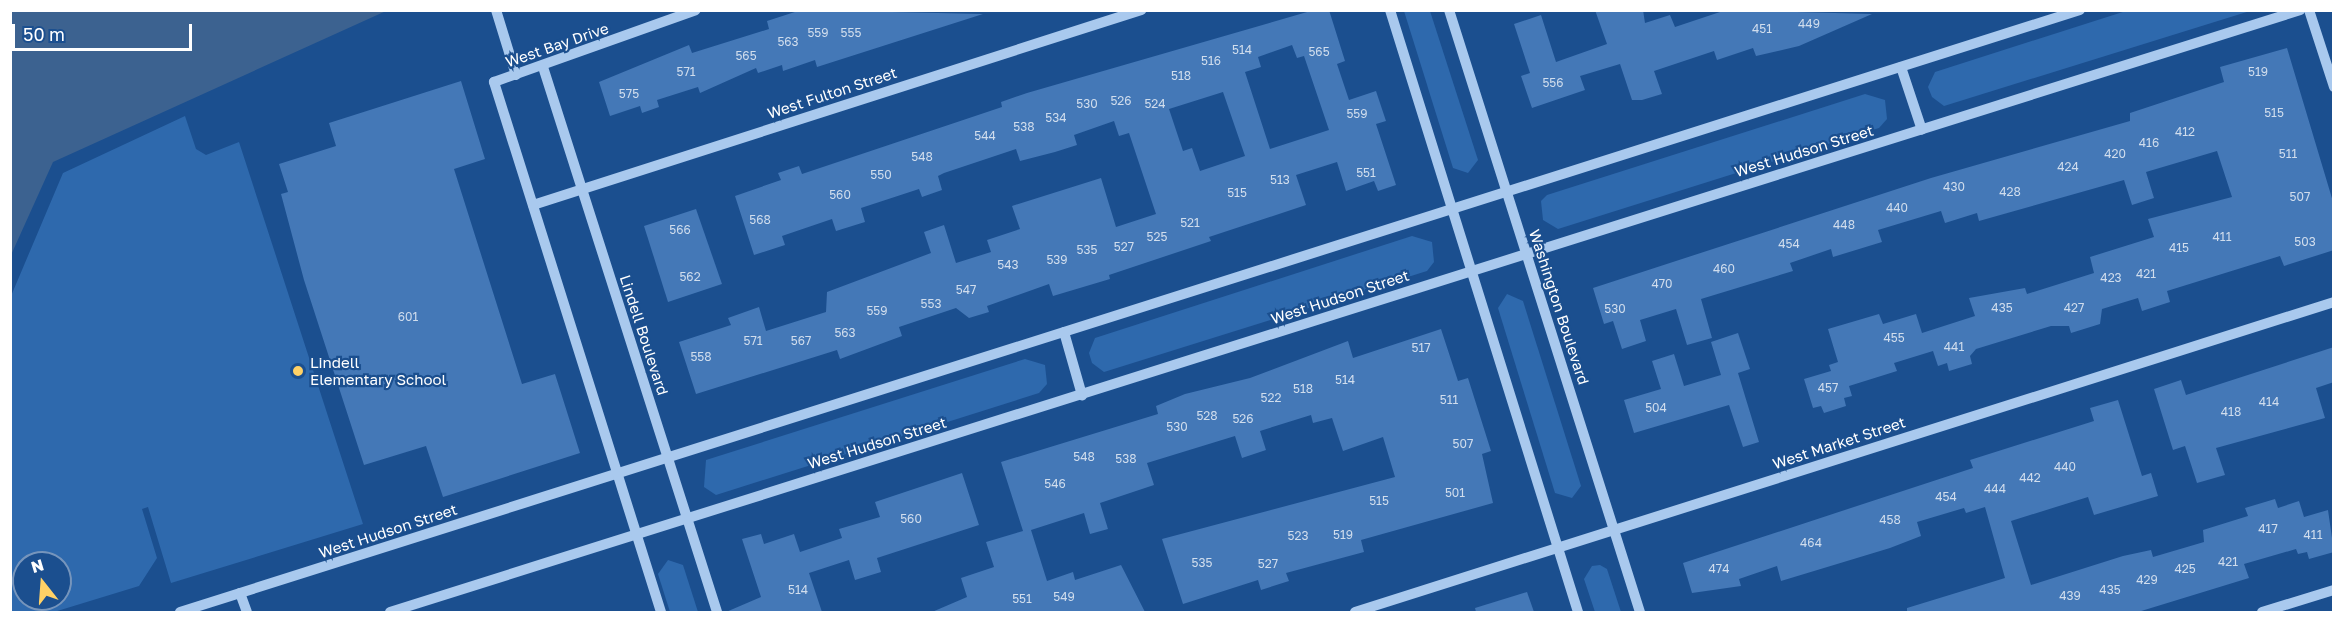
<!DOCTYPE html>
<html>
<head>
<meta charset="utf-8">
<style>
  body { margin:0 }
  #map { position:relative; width:2344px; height:623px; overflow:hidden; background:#1b4f8f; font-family:"Golos Text",sans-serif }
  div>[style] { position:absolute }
  .green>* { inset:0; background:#2e69ad }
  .water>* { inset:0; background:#3c6290 }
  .building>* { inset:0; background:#4478b7 }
  .minor>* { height:10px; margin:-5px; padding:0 5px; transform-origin:5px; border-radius:5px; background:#a9c9ee }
  .dots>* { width:16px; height:16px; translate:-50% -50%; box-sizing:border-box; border:3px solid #1b4f8f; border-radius:50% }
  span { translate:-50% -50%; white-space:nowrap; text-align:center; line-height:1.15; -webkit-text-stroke:4.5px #1b4f8f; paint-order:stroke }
  .number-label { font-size:12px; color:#d0dded }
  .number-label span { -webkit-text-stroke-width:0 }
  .street-label { font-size:15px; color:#fff }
  .poi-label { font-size:15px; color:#fff }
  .left { translate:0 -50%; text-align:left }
  .frame { position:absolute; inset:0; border:12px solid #fff; pointer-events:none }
  .north { position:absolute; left:12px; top:551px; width:60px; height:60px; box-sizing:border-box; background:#1b4f8f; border:2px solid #7695bc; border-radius:50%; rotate:343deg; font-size:16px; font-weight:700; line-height:24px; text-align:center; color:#fff }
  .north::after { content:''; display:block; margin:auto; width:21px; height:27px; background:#ffd166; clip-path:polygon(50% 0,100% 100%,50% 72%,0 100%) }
  .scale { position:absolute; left:12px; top:24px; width:180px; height:27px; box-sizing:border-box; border:3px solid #fff; border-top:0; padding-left:8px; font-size:18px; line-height:21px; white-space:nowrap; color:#fff; -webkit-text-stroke:4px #1b4f8f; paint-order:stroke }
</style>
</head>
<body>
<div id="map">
  <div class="green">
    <i style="clip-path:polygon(2129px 10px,2250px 11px,1944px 106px,1932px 97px,1928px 87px,1935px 72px)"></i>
    <i style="clip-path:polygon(1404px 11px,1430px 11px,1478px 160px,1468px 173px,1453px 168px)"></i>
    <i style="clip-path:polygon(1865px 94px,1885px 100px,1887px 119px,1879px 128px,1558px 229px,1543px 220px,1541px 201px,1547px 195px)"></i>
    <i style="clip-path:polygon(evenodd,185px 116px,196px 149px,206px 155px,239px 142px,363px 524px,171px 583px,148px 507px,142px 509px,157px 558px,139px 586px,54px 612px,11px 612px,11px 296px,63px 173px,185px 116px,24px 563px,60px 563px,60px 599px,24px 599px,24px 563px)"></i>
    <i style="clip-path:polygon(1412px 236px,1432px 242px,1434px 262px,1427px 271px,1104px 372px,1092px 363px,1089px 353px,1095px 338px)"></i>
    <i style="clip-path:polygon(1507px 294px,1523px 301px,1581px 486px,1572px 498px,1555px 493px,1498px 308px)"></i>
    <i style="clip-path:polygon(1025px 359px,1045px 365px,1047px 384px,1039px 393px,716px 495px,704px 487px,706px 460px)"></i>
    <i style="clip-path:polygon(668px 560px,683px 565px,698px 612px,670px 612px,658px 574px)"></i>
    <i style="clip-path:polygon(1600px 565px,1607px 569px,1621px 612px,1595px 612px,1584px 579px,1592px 566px)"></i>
  </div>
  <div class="water">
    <i style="clip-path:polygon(11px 10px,386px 10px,386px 11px,53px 162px,11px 255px)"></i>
  </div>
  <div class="building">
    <i style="clip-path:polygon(801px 10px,983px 14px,817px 67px,815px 60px,783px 71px,782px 65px,758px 73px,756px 68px,700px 93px,698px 87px,657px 100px,659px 107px,642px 113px,640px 106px,610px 116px,599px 82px,689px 45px,692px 53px,769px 29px,767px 21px)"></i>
    <i style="clip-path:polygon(evenodd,1314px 10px,1329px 10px,1345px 61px,1337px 64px,1349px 100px,1376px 91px,1386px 121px,1376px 124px,1396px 185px,1378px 191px,1374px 181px,1346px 191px,1337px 162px,1296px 175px,1306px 205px,1209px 237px,1211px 241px,1109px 275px,1110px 279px,1053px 296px,1049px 284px,987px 306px,989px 312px,969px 318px,956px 308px,899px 327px,902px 336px,840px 359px,837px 350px,696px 394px,679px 342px,731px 325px,728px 318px,759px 307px,766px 331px,826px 312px,827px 292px,931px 253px,924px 232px,944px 225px,956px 263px,991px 252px,987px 240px,1020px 229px,1012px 206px,1101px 178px,1116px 227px,1156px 214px,1129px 133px,1119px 136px,1114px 121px,1074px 135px,1077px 145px,1055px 152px,1020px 161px,1016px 149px,944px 173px,938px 176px,942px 190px,922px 197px,919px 189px,861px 208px,865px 222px,836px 231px,832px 219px,782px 236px,785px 245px,754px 255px,735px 196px,781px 180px,778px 173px,799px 166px,802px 174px,1002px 107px,1001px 102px,1027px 93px,1314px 10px,1292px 45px,1297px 58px,1304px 56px,1329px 130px,1270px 149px,1245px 72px,1261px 67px,1258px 57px,1292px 45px,1314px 10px,1223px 92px,1245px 156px,1200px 171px,1192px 148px,1183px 151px,1169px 109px,1223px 92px)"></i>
    <i style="clip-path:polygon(1595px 10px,1643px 10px,1645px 23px,1670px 15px,1675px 27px,1726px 10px,1872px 14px,1799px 46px,1756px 56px,1753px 48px,1717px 60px,1714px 51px,1654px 71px,1662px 94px,1642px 100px,1632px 100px,1620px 64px,1580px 76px,1585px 90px,1532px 108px,1521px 76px,1530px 73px,1514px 24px,1541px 15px,1556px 62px,1607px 44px)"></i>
    <i style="clip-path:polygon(2287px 48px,2334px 205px,2334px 250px,2284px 266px,2280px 256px,2167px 291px,2170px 302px,2142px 311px,2138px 298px,2102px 309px,2100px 324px,2071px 333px,2069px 326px,2051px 326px,1976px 349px,1970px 356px,1972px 364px,1949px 371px,1947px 363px,1938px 366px,1933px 351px,1894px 363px,1897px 371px,1849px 386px,1852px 396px,1844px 398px,1846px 406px,1824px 413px,1821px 406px,1813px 408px,1804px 379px,1831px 371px,1829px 365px,1838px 362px,1828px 329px,1879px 314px,1883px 324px,1916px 314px,1922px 333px,1975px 316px,1969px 298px,2025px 288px,2027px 294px,2094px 273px,2090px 257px,2154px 237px,2148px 219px,2232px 197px,2217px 151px,2146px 172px,2154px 198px,2132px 205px,2124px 180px,1979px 221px,1977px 213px,1945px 223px,1941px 211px,1878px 230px,1882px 242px,1833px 257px,1831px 249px,1790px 263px,1793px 271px,1701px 299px,1712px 338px,1687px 345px,1676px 309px,1640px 320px,1646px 341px,1622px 349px,1613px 321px,1604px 324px,1593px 288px,1931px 178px,2130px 121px,2130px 113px,2224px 82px,2220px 67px)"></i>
    <i style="clip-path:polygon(461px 81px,485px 159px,454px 169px,522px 384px,555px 374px,580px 453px,443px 497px,426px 446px,364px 465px,304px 280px,281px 194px,288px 192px,279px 164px,336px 146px,329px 123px)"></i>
    <i style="clip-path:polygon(696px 209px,722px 284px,668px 302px,644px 226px)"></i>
    <i style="clip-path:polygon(1441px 329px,1458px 381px,1468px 378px,1491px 451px,1482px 454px,1493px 503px,1361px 540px,1364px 552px,1286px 573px,1289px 581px,1261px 590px,1258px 580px,1183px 604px,1162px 539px,1395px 477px,1383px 437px,1343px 451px,1332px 418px,1313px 423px,1311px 415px,1260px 431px,1266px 450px,1242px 458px,1235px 436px,1147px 463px,1154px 485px,1100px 503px,1108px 529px,1090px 534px,1084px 513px,1031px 530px,1047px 581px,1073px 572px,1075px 580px,1121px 565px,1145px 612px,932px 612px,967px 597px,961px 578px,994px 567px,986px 542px,1023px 531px,1001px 462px,1158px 414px,1156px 406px,1185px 394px,1250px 378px,1348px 341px,1353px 358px)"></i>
    <i style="clip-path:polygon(1738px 333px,1750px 369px,1738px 373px,1759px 442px,1743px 447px,1729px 405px,1634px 433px,1624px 400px,1661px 389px,1652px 361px,1674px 354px,1684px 386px,1721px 375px,1711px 342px)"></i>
    <i style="clip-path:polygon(2334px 347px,2334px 382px,2316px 388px,2325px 418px,2216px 448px,2225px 475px,2197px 483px,2185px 446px,2173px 450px,2154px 389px,2181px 380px,2186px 395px)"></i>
    <i style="clip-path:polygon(2118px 400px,2142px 476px,2151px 473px,2158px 496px,2094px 515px,2088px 497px,2011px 521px,2031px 585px,2123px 556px,2151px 550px,2153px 557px,2204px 542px,2203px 530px,2248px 516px,2245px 508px,2275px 499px,2278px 508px,2299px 501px,2304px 517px,2328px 510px,2334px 552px,2309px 559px,2307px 552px,2298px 554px,2296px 549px,2244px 564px,2249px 578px,2138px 612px,1907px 612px,1907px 608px,2005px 578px,1985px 507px,1966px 513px,1964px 508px,1917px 522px,1921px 536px,1890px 548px,1781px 581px,1777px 566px,1739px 579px,1741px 586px,1692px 593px,1683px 563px,1973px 468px,1970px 460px,2094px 421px,2090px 408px)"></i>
    <i style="clip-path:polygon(962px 473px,979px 525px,877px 558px,881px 572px,855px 580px,849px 560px,809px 573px,822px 612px,726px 612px,761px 597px,742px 539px,761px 534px,764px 544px,794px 534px,800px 552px,842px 538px,839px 529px,880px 517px,875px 502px)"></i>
    <i style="clip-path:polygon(1527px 592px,1534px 612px,1476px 612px,1475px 608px)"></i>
  </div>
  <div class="minor">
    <i style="left:496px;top:10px;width:68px;rotate:72.9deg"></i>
    <i style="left:1390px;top:10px;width:631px;rotate:72.66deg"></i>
    <i style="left:1449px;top:10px;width:632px;rotate:72.4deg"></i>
    <i style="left:2309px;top:10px;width:81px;rotate:72deg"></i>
    <i style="left:543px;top:67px;width:572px;rotate:72.29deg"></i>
    <i style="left:1901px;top:67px;width:66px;rotate:71.6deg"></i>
    <i style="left:533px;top:205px;width:639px;rotate:-17.78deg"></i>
    <i style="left:1064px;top:332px;width:66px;rotate:74.1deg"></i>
    <i style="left:240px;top:593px;width:20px;rotate:70deg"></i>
    <i style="left:180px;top:612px;width:1993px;rotate:-17.58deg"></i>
    <i style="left:390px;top:612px;width:2003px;rotate:-17.49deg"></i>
    <i style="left:661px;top:612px;width:556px;rotate:-107.49deg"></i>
    <i style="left:494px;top:82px;width:214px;rotate:-19.6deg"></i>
    <i style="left:1355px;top:612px;width:1027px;rotate:-17.57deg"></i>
    <i style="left:2262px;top:612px;width:75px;rotate:-17deg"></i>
  </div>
  <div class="dots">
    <i style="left:298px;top:371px;background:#ffd166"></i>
  </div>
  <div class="number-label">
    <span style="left:1809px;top:24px">449</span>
    <span style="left:1762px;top:29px">451</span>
    <span style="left:818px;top:33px">559</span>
    <span style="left:851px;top:33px">555</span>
    <span style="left:788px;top:42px">563</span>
    <span style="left:1242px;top:50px">514</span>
    <span style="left:1319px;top:52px">565</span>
    <span style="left:746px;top:56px">565</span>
    <span style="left:1211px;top:61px">516</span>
    <span style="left:686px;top:72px">571</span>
    <span style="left:2258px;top:72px">519</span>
    <span style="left:1181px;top:76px">518</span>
    <span style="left:1553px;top:83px">556</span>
    <span style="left:629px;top:94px">575</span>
    <span style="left:1121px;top:101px">526</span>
    <span style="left:1087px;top:104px">530</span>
    <span style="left:1155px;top:104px">524</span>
    <span style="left:2274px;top:113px">515</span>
    <span style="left:1357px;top:114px">559</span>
    <span style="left:1056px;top:118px">534</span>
    <span style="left:1024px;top:127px">538</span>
    <span style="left:2185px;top:132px">412</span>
    <span style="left:985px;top:136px">544</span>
    <span style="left:2149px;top:143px">416</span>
    <span style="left:2115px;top:154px">420</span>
    <span style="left:2288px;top:154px">511</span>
    <span style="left:922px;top:157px">548</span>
    <span style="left:2068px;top:167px">424</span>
    <span style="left:1366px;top:173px">551</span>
    <span style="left:881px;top:175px">550</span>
    <span style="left:1280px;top:180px">513</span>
    <span style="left:1954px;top:187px">430</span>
    <span style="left:2010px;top:192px">428</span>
    <span style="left:1237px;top:193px">515</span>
    <span style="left:840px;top:195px">560</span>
    <span style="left:2300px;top:197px">507</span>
    <span style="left:1897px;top:208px">440</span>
    <span style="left:760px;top:220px">568</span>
    <span style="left:1190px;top:223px">521</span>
    <span style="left:1844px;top:225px">448</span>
    <span style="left:680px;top:230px">566</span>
    <span style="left:1157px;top:237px">525</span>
    <span style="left:2222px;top:237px">411</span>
    <span style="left:2305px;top:242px">503</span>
    <span style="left:1789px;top:244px">454</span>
    <span style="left:1124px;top:247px">527</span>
    <span style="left:2179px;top:248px">415</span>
    <span style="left:1087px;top:250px">535</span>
    <span style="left:1057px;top:260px">539</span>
    <span style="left:1008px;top:265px">543</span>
    <span style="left:1724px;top:269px">460</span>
    <span style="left:2146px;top:274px">421</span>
    <span style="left:690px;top:277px">562</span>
    <span style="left:2111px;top:278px">423</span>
    <span style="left:1662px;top:284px">470</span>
    <span style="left:966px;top:290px">547</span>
    <span style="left:931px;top:304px">553</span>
    <span style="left:2002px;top:308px">435</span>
    <span style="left:2074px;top:308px">427</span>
    <span style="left:1615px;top:309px">530</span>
    <span style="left:877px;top:311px">559</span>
    <span style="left:408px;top:317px">601</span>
    <span style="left:845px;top:333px">563</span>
    <span style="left:1894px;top:338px">455</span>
    <span style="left:753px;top:341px">571</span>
    <span style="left:801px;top:341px">567</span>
    <span style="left:1954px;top:347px">441</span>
    <span style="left:1421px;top:348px">517</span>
    <span style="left:701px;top:357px">558</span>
    <span style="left:1345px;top:380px">514</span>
    <span style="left:1828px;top:388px">457</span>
    <span style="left:1303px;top:389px">518</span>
    <span style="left:1271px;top:398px">522</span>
    <span style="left:1449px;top:400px">511</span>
    <span style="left:2269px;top:402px">414</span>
    <span style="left:1656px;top:408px">504</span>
    <span style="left:2231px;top:412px">418</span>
    <span style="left:1207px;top:416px">528</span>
    <span style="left:1243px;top:419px">526</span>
    <span style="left:1177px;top:427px">530</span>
    <span style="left:1463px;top:444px">507</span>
    <span style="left:1084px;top:457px">548</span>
    <span style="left:1126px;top:459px">538</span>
    <span style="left:2065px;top:467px">440</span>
    <span style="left:2030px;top:478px">442</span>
    <span style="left:1055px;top:484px">546</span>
    <span style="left:1995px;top:489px">444</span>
    <span style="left:1455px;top:493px">501</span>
    <span style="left:1946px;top:497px">454</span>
    <span style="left:1379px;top:501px">515</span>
    <span style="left:911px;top:519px">560</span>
    <span style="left:1890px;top:520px">458</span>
    <span style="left:2268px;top:529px">417</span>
    <span style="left:1343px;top:535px">519</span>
    <span style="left:2313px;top:535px">411</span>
    <span style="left:1298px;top:536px">523</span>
    <span style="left:1811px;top:543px">464</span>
    <span style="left:2228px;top:562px">421</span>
    <span style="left:1202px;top:563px">535</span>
    <span style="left:1268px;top:564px">527</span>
    <span style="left:1719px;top:569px">474</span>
    <span style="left:2185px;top:569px">425</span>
    <span style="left:2147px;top:580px">429</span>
    <span style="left:798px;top:590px">514</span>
    <span style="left:2110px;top:590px">435</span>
    <span style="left:2070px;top:596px">439</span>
    <span style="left:1064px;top:597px">549</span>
    <span style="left:1022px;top:599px">551</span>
  </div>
  <div class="street-label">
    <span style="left:557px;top:45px;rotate:-19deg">West Bay Drive</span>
    <span style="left:832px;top:93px;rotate:-18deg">West Fulton Street</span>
    <span style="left:1804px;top:151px;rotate:-17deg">West Hudson Street</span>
    <span style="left:1340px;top:297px;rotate:-18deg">West Hudson Street</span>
    <span style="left:1559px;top:307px;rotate:72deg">Washington Boulevard</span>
    <span style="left:644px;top:335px;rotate:72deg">Lindell Boulevard</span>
    <span style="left:877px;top:443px;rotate:-17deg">West Hudson Street</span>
    <span style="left:1839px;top:443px;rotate:-18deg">West Market Street</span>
    <span style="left:388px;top:531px;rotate:-18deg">West Hudson Street</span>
  </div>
  <div class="poi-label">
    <span class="left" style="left:310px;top:371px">Lindell<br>Elementary School</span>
  </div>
  <div class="frame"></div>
  <div class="north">N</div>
  <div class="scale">50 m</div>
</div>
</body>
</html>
